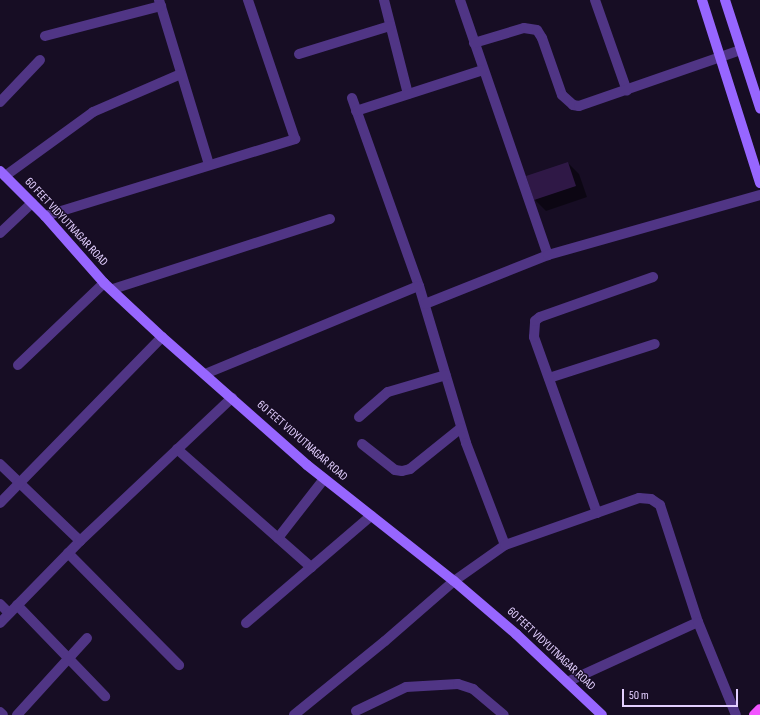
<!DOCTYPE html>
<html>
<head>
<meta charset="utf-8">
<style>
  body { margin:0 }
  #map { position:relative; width:760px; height:715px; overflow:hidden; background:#170d24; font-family:"Sofia Sans Condensed",sans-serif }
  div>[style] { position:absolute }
  .shadow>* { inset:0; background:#0007 }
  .building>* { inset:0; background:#2f1846 }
  .street>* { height:10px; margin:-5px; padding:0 5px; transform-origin:5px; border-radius:5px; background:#503585 }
  .secondary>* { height:10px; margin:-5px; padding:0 5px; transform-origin:5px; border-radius:5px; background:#9766ff }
  .primary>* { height:10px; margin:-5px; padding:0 5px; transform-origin:5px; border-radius:5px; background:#f256ff }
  span { translate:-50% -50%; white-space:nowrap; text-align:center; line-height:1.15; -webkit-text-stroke:3px #170d24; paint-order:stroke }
  .street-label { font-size:12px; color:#e3cfff }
  .scale { position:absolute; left:622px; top:689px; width:116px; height:18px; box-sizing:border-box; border:2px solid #e3cfff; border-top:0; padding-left:5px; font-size:12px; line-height:14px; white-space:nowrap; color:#e3cfff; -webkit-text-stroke:3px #170d24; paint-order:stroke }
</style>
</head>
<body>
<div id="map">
  <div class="shadow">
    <i style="clip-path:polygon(568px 163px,579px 174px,587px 197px,546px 211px,535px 200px)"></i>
  </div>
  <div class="building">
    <i style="clip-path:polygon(568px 162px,576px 186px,534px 200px,526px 176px)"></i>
  </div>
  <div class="street">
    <i style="left:159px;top:0;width:172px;rotate:73.1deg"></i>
    <i style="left:384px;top:0;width:97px;rotate:75.7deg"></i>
    <i style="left:460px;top:0;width:270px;rotate:71deg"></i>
    <i style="left:595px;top:0;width:96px;rotate:70.6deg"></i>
    <i style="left:45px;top:36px;width:120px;rotate:-14.5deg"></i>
    <i style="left:474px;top:43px;width:52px;rotate:-16.7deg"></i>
    <i style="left:524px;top:28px;width:13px;rotate:9deg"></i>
    <i style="left:537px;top:30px;width:9px;rotate:58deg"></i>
    <i style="left:542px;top:38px;width:60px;rotate:70.7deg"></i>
    <i style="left:562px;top:95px;width:15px;rotate:42deg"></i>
    <i style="left:573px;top:105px;width:6px;rotate:9deg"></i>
    <i style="left:579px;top:106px;width:171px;rotate:-19.1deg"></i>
    <i style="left:299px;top:54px;width:95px;rotate:-17.1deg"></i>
    <i style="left:352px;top:98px;width:200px;rotate:70.4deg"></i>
    <i style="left:419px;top:286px;width:164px;rotate:73.3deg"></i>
    <i style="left:466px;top:443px;width:109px;rotate:69.1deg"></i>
    <i style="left:0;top:102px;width:58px;rotate:-46.4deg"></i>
    <i style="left:356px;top:111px;width:133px;rotate:-17.9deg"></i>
    <i style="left:5px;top:176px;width:109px;rotate:-36deg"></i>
    <i style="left:93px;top:112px;width:96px;rotate:-23.4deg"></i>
    <i style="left:45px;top:216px;width:262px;rotate:-17.1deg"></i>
    <i style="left:295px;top:139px;width:147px;rotate:-108.7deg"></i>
    <i style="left:0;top:233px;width:44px;rotate:-43.2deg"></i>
    <i style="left:113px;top:289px;width:228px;rotate:-17.9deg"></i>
    <i style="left:425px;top:304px;width:132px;rotate:-21.7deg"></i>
    <i style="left:548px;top:255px;width:220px;rotate:-15.8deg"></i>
    <i style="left:18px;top:365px;width:119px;rotate:-43.6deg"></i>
    <i style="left:205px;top:374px;width:231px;rotate:-22.4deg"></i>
    <i style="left:549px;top:378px;width:111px;rotate:-17.8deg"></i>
    <i style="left:359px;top:417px;width:38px;rotate:-41deg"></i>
    <i style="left:388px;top:392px;width:60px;rotate:-16.3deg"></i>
    <i style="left:362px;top:444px;width:42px;rotate:38.2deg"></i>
    <i style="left:395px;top:470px;width:7px;rotate:8deg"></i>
    <i style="left:402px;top:471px;width:8px;rotate:-14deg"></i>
    <i style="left:410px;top:469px;width:65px;rotate:-38.8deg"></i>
    <i style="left:177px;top:449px;width:179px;rotate:41.4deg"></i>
    <i style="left:0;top:464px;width:111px;rotate:43.9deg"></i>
    <i style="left:0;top:503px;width:232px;rotate:-45.7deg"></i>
    <i style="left:597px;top:513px;width:187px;rotate:-109.7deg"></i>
    <i style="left:534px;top:337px;width:16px;rotate:-86deg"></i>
    <i style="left:535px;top:321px;width:6px;rotate:-39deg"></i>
    <i style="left:540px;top:317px;width:120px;rotate:-19.5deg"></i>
    <i style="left:278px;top:538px;width:75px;rotate:-52.1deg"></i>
    <i style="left:68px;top:553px;width:158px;rotate:45.3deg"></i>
    <i style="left:0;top:604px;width:13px;rotate:45deg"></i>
    <i style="left:17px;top:605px;width:127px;rotate:46deg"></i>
    <i style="left:0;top:623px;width:115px;rotate:-45.7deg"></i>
    <i style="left:80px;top:541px;width:209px;rotate:-43.3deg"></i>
    <i style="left:246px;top:623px;width:165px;rotate:-40.6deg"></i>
    <i style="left:567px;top:682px;width:144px;rotate:-24.6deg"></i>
    <i style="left:356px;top:711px;width:55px;rotate:-25.6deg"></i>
    <i style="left:406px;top:687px;width:52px;rotate:-3.3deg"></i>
    <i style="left:458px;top:684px;width:16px;rotate:18deg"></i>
    <i style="left:473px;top:689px;width:40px;rotate:40deg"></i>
    <i style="left:0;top:712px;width:4px;rotate:45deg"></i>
    <i style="left:17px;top:715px;width:104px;rotate:-47.7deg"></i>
    <i style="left:294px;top:715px;width:117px;rotate:-39.1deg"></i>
    <i style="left:385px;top:641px;width:91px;rotate:-41deg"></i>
    <i style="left:454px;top:581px;width:62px;rotate:-35.2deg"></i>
    <i style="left:505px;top:545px;width:142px;rotate:-19.3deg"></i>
    <i style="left:639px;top:498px;width:12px;rotate:5deg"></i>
    <i style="left:651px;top:499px;width:11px;rotate:34deg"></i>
    <i style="left:660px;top:505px;width:123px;rotate:72deg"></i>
    <i style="left:698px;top:622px;width:100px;rotate:67.8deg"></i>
  </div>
  <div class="secondary">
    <i style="left:702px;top:0;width:192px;rotate:72.4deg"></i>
    <i style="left:725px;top:0;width:114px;rotate:72deg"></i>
    <i style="left:0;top:171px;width:64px;rotate:45deg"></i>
    <i style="left:45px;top:216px;width:89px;rotate:48.6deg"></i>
    <i style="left:104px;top:283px;width:79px;rotate:43deg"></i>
    <i style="left:162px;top:337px;width:193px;rotate:41.4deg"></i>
    <i style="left:307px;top:465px;width:187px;rotate:38.3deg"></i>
    <i style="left:454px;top:581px;width:82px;rotate:40.5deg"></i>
    <i style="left:516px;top:634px;width:118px;rotate:43.3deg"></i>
  </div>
  <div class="primary">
    <i style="left:754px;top:715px;width:8px;rotate:-45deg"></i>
  </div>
  <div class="street-label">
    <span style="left:66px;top:222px;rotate:47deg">60 FEET VIDYUTNAGAR ROAD</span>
    <span style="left:302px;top:441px;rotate:41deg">60 FEET VIDYUTNAGAR ROAD</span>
    <span style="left:551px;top:649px;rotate:43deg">60 FEET VIDYUTNAGAR ROAD</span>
  </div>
  <div class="scale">50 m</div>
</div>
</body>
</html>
